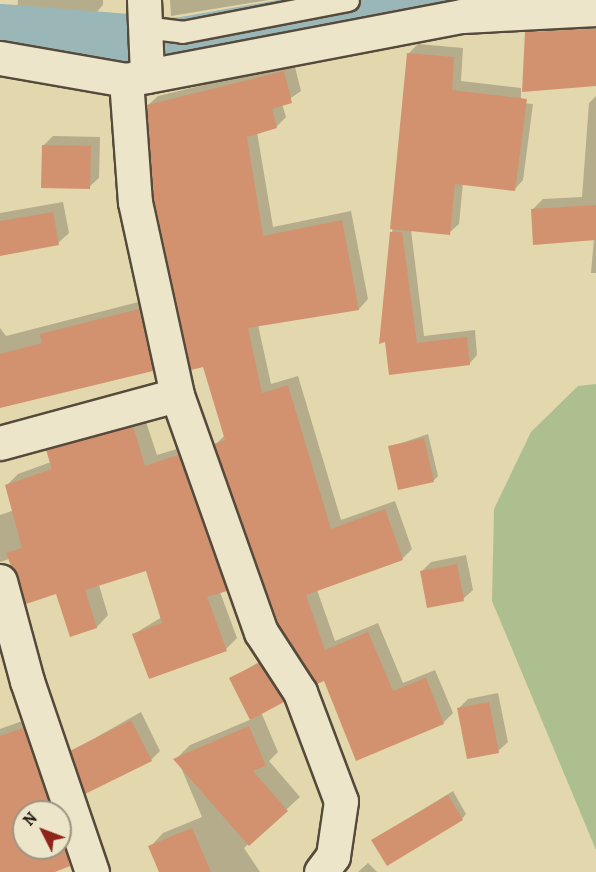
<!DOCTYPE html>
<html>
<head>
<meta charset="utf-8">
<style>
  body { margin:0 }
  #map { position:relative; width:596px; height:872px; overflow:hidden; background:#e2d7ad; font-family:Alegreya,serif }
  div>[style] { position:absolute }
  .green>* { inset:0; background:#adbf8f }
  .shadow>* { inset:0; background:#0003 }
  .river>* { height:63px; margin:-31.5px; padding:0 31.5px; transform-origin:31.5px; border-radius:31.5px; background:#9bb6b7 }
  .building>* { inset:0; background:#d3926f }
  .roads { filter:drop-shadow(2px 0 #564a3b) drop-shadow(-2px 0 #564a3b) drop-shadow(0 2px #564a3b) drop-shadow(0 -2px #564a3b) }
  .service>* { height:21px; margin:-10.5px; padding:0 10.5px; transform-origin:10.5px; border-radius:10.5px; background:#ece5ca }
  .minor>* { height:33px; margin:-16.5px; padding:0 16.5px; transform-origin:16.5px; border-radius:16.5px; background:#ece5ca }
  span { translate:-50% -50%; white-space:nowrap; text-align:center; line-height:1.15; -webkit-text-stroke:4.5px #ece5ca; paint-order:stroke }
  .north { position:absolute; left:12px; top:800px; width:60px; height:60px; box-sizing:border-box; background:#ece5ca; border:2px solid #9d9482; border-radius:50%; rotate:312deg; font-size:16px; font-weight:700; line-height:24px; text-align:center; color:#271b15 }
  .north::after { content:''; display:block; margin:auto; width:21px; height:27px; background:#8f2418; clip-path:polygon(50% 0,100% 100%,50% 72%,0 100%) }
</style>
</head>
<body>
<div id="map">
  <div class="green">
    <i style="clip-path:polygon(596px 384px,596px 850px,492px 601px,494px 509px,531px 432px,578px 386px)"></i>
  </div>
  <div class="shadow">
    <i style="clip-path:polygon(18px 0,103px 0,103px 5px,94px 15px,17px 10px)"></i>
    <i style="clip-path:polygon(170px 0,269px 0,171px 16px)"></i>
    <i style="clip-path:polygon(596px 21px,596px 76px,547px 33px,556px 24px)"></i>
    <i style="clip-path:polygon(418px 44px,463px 48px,461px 81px,521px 88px,521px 103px,533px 104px,523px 180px,514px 190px,463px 183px,459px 224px,449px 233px,411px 230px,424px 336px,475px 330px,477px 355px,469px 364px,390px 373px,392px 233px,408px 54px)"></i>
    <i style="clip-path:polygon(294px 63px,301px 91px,282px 104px,286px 117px,276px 127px,257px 132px,273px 227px,351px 211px,368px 299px,359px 309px,258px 325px,271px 384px,298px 376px,341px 520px,395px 501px,412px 549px,402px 559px,317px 590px,335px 641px,378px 623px,403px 683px,435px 670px,453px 713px,443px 723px,324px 679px,216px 444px,225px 435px,148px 105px,158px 96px)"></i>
    <i style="clip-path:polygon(596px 96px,596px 273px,591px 273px,594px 239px,532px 210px,543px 199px,582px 197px,589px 103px)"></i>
    <i style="clip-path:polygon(53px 136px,100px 137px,99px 178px,89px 187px,43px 146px)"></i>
    <i style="clip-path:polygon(63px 202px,69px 233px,58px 243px,0 254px,0 213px)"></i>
    <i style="clip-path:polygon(150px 299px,163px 359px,152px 370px,0 407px,0 328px,6px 336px)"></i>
    <i style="clip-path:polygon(144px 416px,157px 455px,190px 445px,237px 579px,220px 592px,237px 638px,226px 649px,134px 634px,162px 617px,146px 569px,99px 585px,108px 615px,97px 627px,71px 635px,57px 592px,9px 559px,0 562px,0 515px,15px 510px,7px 485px,18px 474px,51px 462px,48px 450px,59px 439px)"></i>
    <i style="clip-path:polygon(428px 434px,438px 476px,433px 481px,390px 447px)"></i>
    <i style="clip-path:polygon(466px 555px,473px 590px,463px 599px,422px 571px,431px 562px)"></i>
    <i style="clip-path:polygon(264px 659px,287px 696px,261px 712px,278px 752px,269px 761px,300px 797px,244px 848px,260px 872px,160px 872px,150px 847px,163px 833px,202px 817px,177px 758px,190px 745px,252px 719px,231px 679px)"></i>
    <i style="clip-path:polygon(498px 693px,508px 742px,498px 751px,459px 708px,468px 699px)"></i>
    <i style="clip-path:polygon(141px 712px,160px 751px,151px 760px,72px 751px)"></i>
    <i style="clip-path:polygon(evenodd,36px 716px,82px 852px,51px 872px,0 872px,0 729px,36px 716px,24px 812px,60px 812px,60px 848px,24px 848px,24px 812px)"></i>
    <i style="clip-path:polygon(453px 791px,466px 814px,462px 819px,373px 840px)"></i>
    <i style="clip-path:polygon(368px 863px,377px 872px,358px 872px)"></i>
  </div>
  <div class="river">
    <i style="left:0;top:35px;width:178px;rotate:4.5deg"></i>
    <i style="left:177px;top:49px;width:286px;rotate:-9.9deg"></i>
  </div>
  <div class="building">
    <i style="clip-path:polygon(596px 29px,596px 86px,522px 92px,525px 32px)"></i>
    <i style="clip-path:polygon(407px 53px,454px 57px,452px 90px,527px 99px,515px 191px,455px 184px,450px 235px,390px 229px)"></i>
    <i style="clip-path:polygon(284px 71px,292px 103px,272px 109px,277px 128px,247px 137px,263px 236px,342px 220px,359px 310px,248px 328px,262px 393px,288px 385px,331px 529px,385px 509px,403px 560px,306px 595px,325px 650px,368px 632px,393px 691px,426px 678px,444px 724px,356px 761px,324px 681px,317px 684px,279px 625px,214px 444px,225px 440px,203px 367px,191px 370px,154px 199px,147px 105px)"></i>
    <i style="clip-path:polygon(42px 145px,91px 146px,90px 189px,41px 188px)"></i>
    <i style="clip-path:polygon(596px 205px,596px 240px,533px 245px,531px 209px)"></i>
    <i style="clip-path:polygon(53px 212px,59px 245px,0 256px,0 221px)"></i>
    <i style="clip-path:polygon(390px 232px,402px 232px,417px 343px,467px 337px,470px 365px,389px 375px,385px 342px,379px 344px)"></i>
    <i style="clip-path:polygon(139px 309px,153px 371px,0 408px,0 354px,42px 343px,40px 334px)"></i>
    <i style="clip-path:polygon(133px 426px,145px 466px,178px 455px,227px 591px,207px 597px,227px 651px,149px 679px,132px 634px,162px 623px,146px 571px,85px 590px,97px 628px,70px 637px,56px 594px,26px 604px,6px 553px,22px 548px,5px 485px,52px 469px,46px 450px)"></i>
    <i style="clip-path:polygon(424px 438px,434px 482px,398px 490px,388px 446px)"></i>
    <i style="clip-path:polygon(457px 564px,464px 601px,427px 608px,420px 571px)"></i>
    <i style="clip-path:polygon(259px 663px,284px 702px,250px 720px,229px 678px)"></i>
    <i style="clip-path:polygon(489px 702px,499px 753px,467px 759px,457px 708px)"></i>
    <i style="clip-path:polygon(131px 720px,152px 761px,85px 794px,70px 751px)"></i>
    <i style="clip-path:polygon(249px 726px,266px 766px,253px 771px,288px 811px,249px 846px,173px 759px)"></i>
    <i style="clip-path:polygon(23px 728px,52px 812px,24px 812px,24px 848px,60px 848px,60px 836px,70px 866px,55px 872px,0 872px,0 736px)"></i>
    <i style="clip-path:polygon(448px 795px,463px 820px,387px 866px,371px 840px)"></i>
    <i style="clip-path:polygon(192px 828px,211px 872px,159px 872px,148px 846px)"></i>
  </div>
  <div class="roads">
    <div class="service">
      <i style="left:144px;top:27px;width:38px;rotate:7deg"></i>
      <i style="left:182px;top:32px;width:169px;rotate:-10.9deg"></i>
    </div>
    <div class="minor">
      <i style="left:144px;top:0;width:76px;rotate:87.7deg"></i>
      <i style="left:0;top:58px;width:128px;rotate:9.9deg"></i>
      <i style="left:126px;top:80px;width:342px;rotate:-10.8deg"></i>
      <i style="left:462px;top:16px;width:134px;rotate:-3deg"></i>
      <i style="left:126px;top:80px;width:122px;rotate:85.8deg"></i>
      <i style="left:135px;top:202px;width:198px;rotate:77.7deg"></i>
      <i style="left:177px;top:395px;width:251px;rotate:70.5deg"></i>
      <i style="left:261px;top:632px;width:72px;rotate:57deg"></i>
      <i style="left:300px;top:692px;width:116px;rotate:69.4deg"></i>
      <i style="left:341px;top:801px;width:56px;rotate:98.3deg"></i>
      <i style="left:333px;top:856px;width:20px;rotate:127deg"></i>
      <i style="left:0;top:443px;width:183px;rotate:-15.2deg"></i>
      <i style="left:0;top:581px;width:104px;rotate:74.9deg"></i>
      <i style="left:27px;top:681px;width:202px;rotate:71.2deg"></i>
    </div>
  </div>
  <div class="north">N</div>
</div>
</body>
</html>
